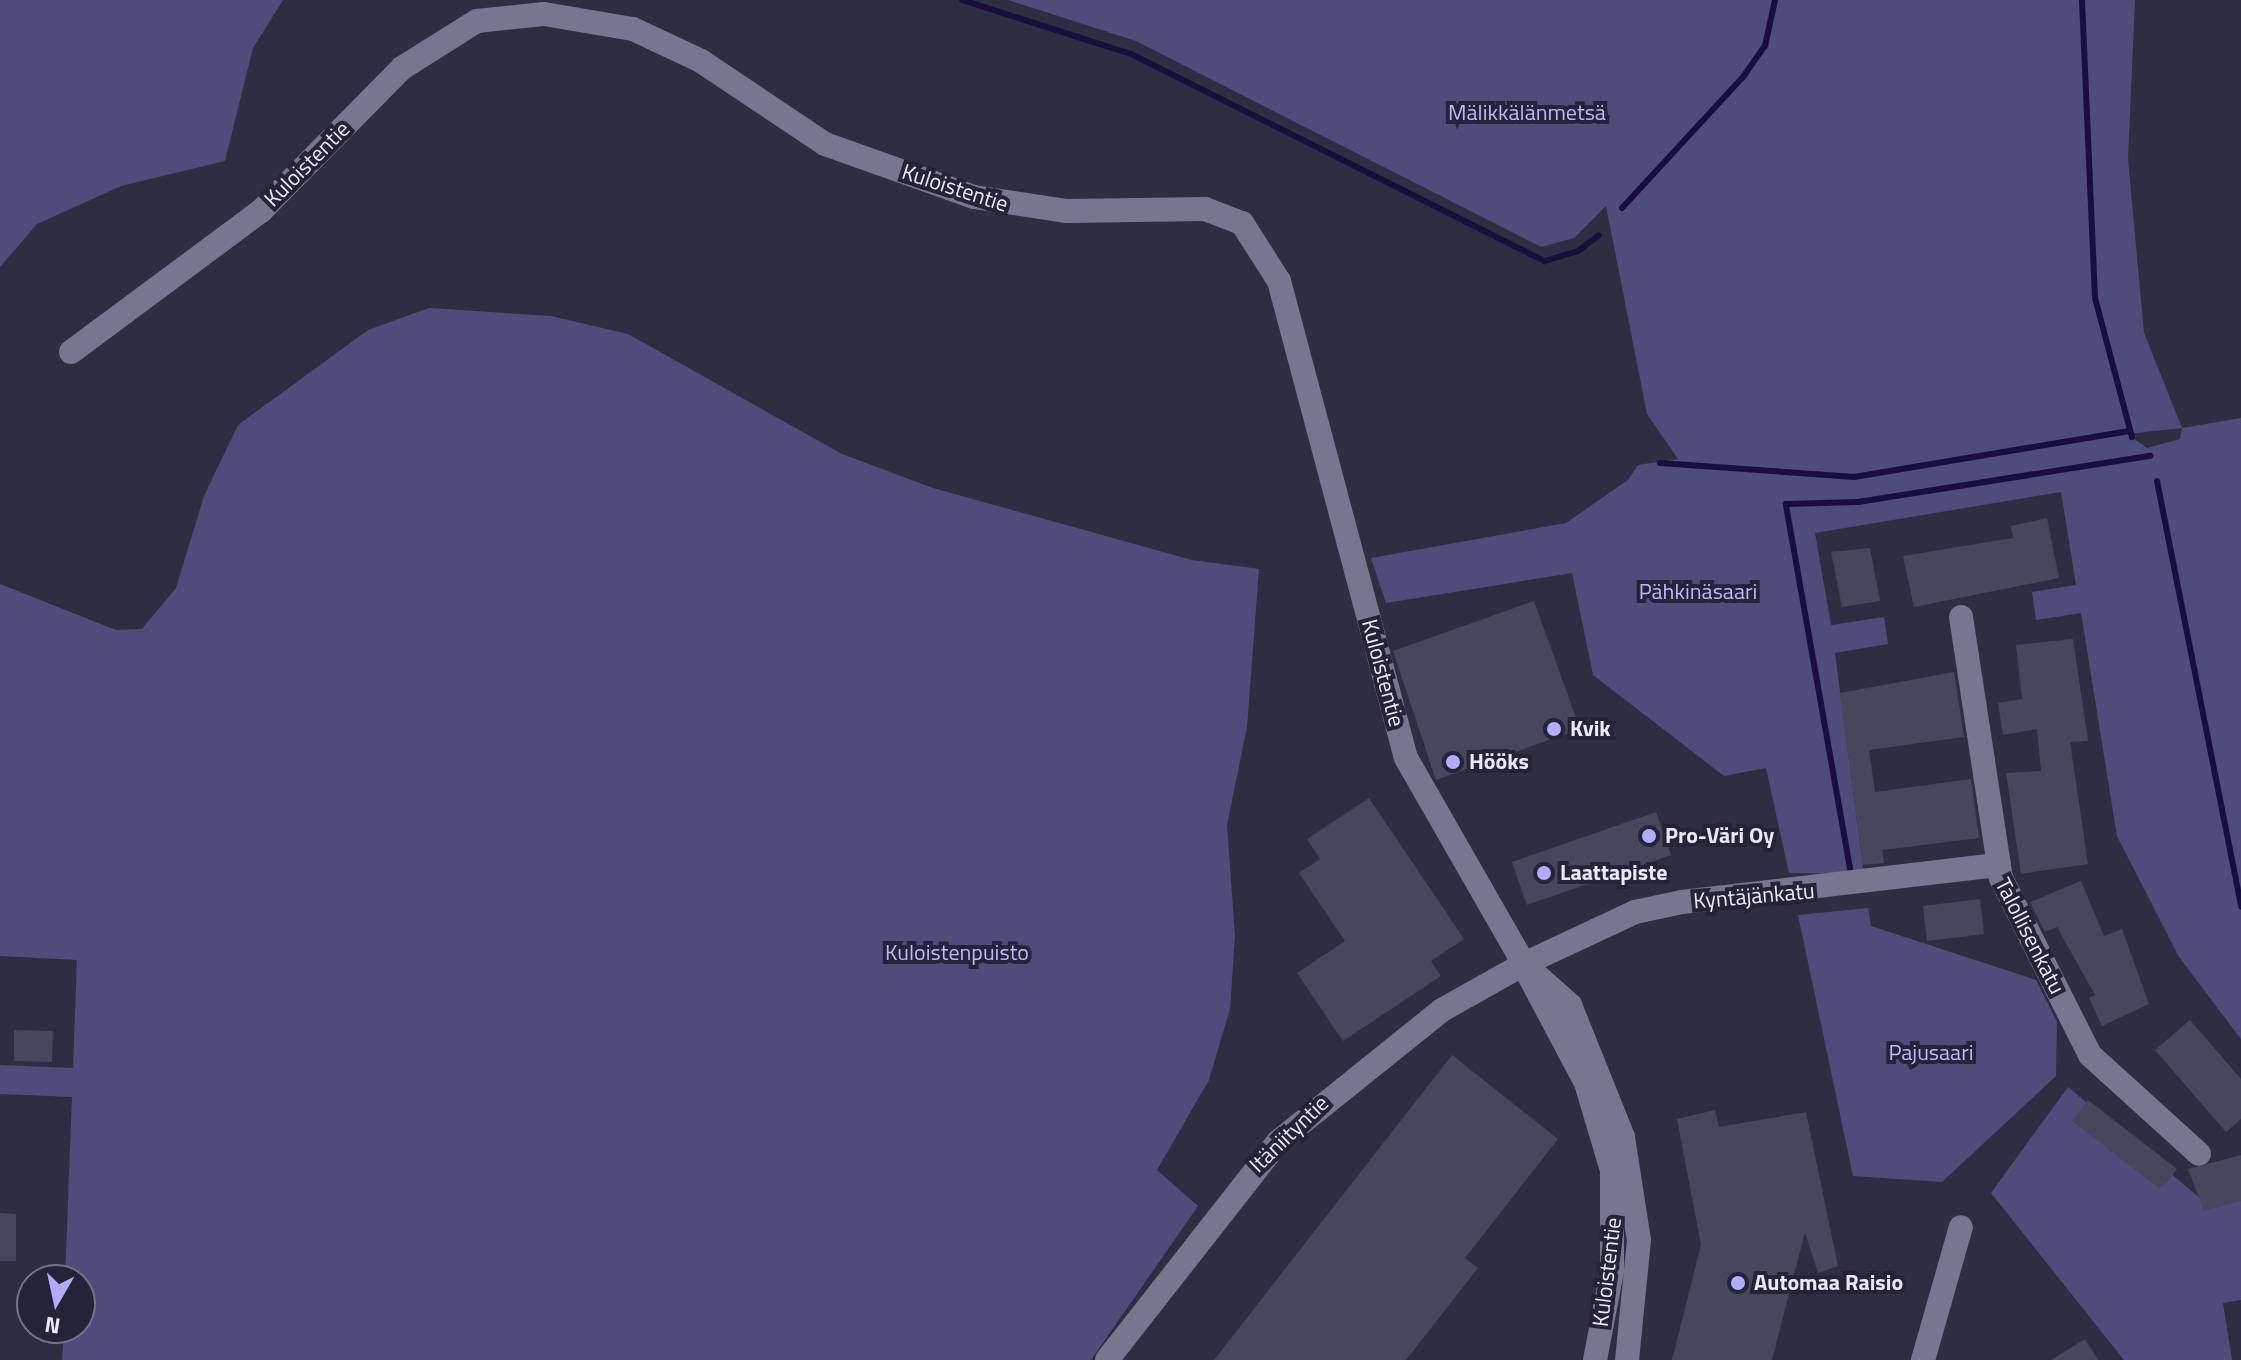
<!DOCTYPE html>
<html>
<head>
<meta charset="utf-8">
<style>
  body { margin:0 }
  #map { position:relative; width:2241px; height:1360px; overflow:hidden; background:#2e2e43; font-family:"Titillium Web",sans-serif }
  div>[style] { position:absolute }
  .green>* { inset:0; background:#4e4c7b }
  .stream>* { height:6px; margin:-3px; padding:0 3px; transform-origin:3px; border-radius:3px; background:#180f3f }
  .building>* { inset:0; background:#46465c }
  .minor>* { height:24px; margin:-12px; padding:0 12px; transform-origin:12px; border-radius:12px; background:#76768e }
  .tertiary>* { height:24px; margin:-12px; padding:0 12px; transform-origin:12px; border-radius:12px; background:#76768e }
  .dots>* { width:22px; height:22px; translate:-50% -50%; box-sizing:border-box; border:4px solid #242438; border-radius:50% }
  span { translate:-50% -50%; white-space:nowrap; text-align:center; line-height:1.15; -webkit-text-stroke:8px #242438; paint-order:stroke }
  .park-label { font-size:22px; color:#bab9fc }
  .street-label { font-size:22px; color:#e9e9f7 }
  .poi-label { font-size:22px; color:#e9e9f7; font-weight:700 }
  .left { translate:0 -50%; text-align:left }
  .north { position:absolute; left:16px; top:1264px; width:80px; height:80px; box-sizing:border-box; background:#242438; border:2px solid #737384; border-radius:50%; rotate:189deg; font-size:22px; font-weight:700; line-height:32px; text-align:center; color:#e9e9f7 }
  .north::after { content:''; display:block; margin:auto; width:28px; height:36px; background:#b0aefa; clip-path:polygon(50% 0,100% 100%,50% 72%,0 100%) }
</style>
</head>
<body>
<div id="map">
  <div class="green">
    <i style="clip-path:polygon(0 0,283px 0,253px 48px,225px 161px,121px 186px,37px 224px,0 267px)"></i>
    <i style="clip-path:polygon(evenodd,1008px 0,2135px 0,2128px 159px,2144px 333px,2182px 428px,2241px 418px,2241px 1039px,2179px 957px,2117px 836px,2081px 613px,2036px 620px,2032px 592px,2076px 585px,2061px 492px,1815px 533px,1831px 625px,1884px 617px,1888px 644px,1835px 653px,1864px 874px,1789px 873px,1766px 768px,1724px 776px,1593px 675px,1572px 573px,1386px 603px,1371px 558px,1566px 523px,1628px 480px,1638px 465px,1678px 459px,1647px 414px,1606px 206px,1574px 238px,1541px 247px,1136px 41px,1008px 0,2182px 428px,2180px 439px,2147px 448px,2127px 434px,2182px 428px)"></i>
    <i style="clip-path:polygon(429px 308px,551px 316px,628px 334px,842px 454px,933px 488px,1192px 560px,1259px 569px,1247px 727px,1227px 825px,1235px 936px,1230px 1009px,1209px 1080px,1157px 1170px,1198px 1206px,1091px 1360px,62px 1360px,64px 1328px,80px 1328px,80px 1280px,65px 1280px,72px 1097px,0 1094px,0 1065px,73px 1068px,77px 960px,0 956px,0 584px,116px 630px,142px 629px,176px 588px,204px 496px,238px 425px,368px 330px)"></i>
    <i style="clip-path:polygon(1868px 908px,1871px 926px,2036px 980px,2057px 1022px,2056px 1076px,1942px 1182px,1853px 1176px,1798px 915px)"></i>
    <i style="clip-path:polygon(2068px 1087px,2208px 1205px,2241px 1199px,2241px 1300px,2223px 1303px,2232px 1360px,2124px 1360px,1991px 1193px)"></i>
  </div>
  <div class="stream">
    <i style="left:962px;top:0;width:177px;rotate:17.7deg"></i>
    <i style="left:1131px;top:54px;width:463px;rotate:26.6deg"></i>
    <i style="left:1545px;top:261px;width:34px;rotate:-17deg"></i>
    <i style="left:1578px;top:251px;width:26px;rotate:-37deg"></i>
    <i style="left:2082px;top:0;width:298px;rotate:87.5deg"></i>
    <i style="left:2095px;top:298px;width:144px;rotate:75.1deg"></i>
    <i style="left:1622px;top:208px;width:178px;rotate:-47.3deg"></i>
    <i style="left:1743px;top:77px;width:38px;rotate:-55deg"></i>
    <i style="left:1765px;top:46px;width:47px;rotate:-77.7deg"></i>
    <i style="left:1660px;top:463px;width:195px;rotate:4.1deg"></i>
    <i style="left:1854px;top:477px;width:279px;rotate:-9.5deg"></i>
    <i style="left:2157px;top:481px;width:434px;rotate:78.8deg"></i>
    <i style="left:1851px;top:874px;width:376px;rotate:-100deg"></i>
    <i style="left:1786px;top:504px;width:72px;rotate:-1.6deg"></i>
    <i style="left:1858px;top:502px;width:296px;rotate:-9deg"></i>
  </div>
  <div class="building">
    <i style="clip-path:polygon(2047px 518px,2059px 578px,1914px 607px,1903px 556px,2013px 538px,2011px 526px)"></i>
    <i style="clip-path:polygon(1870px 548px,1880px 601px,1842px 607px,1831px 552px)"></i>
    <i style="clip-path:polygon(1534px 601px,1580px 729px,1436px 780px,1393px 651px)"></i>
    <i style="clip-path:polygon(2073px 639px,2088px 741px,2070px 742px,2088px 864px,2021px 874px,2006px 773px,2041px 771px,2037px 729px,2003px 735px,1998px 703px,2022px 699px,2016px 645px)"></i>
    <i style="clip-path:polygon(1954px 672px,1964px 737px,1869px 750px,1875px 792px,1971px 779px,1979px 838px,1882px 850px,1884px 863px,1863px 865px,1840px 693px)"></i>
    <i style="clip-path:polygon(1369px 798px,1464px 939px,1431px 961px,1441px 976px,1343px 1041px,1297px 973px,1345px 941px,1299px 873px,1320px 859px,1307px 839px)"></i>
    <i style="clip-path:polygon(1656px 812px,1671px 855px,1527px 905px,1512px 862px)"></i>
    <i style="clip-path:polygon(2081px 881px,2104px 936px,2122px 929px,2149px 1004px,2102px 1026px,2089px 998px,2095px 995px,2057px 927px,2045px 932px,2030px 902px)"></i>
    <i style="clip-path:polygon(1980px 899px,1984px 934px,1927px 941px,1923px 906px)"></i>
    <i style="clip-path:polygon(2190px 1020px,2241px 1079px,2241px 1119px,2226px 1132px,2155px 1050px)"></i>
    <i style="clip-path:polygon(14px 1030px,53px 1031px,52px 1062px,14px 1061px)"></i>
    <i style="clip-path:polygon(1452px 1055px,1558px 1139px,1465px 1258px,1478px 1268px,1406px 1360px,1214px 1360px)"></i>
    <i style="clip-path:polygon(2088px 1100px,2177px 1169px,2166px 1183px,2159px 1188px,2072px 1121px)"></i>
    <i style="clip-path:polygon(1715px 1110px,1719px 1127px,1806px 1112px,1838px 1266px,1818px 1273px,1805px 1232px,1772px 1360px,1672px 1360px,1701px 1245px,1677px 1119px)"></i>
    <i style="clip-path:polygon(2241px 1155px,2241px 1201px,2204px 1211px,2188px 1169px)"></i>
    <i style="clip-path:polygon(0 1213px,16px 1214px,16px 1261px,0 1261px)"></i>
    <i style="clip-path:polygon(2085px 1339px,2098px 1360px,2051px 1360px)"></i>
  </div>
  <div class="minor">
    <i style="left:71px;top:352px;width:237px;rotate:-36.6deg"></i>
    <i style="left:261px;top:211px;width:201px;rotate:-45.4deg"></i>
    <i style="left:402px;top:68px;width:89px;rotate:-32.1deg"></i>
    <i style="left:477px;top:21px;width:67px;rotate:-6deg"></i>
    <i style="left:544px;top:14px;width:90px;rotate:9.6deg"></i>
    <i style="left:633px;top:29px;width:75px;rotate:25.2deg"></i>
    <i style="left:701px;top:61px;width:149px;rotate:33.8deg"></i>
    <i style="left:825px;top:144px;width:158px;rotate:19.6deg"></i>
    <i style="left:974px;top:197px;width:94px;rotate:8.6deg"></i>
    <i style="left:1067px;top:211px;width:138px;rotate:-0.8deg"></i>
    <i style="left:1205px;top:209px;width:40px;rotate:21deg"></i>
    <i style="left:1242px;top:223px;width:69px;rotate:57.5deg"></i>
    <i style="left:1279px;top:281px;width:494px;rotate:75.1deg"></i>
    <i style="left:1406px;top:758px;width:237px;rotate:60.2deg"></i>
    <i style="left:1524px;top:964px;width:123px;rotate:-25.1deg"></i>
    <i style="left:1635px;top:912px;width:48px;rotate:-12deg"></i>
    <i style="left:1682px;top:902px;width:315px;rotate:-6.7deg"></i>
    <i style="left:1961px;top:617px;width:264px;rotate:81.3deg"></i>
    <i style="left:2001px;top:878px;width:198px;rotate:63.3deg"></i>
    <i style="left:2090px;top:1055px;width:147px;rotate:42.2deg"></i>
    <i style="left:1923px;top:1360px;width:138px;rotate:-74.1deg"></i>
  </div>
  <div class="tertiary">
    <i style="left:1524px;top:964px;width:62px;rotate:41.7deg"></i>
    <i style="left:1570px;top:1005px;width:142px;rotate:68.1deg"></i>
    <i style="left:1623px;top:1137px;width:104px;rotate:81.2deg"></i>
    <i style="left:1639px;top:1240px;width:121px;rotate:95.7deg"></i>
    <i style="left:1526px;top:970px;width:128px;rotate:62deg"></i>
    <i style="left:1586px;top:1083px;width:91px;rotate:73.4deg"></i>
    <i style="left:1612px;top:1170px;width:101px;rotate:90deg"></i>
    <i style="left:1612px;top:1271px;width:91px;rotate:100.8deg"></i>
    <i style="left:1107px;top:1360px;width:278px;rotate:-51.9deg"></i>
    <i style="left:1279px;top:1141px;width:209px;rotate:-38.8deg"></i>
    <i style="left:1442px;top:1010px;width:94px;rotate:-29.3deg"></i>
  </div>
  <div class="dots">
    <i style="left:1554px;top:729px;background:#b0aefa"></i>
    <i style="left:1453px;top:762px;background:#b0aefa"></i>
    <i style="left:1649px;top:836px;background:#b0aefa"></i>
    <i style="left:1544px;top:873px;background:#b0aefa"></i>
    <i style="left:1738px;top:1283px;background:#b0aefa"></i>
  </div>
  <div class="park-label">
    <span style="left:1527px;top:113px">Mälikkälänmetsä</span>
    <span style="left:1698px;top:592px">Pähkinäsaari</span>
    <span style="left:957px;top:953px">Kuloistenpuisto</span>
    <span style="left:1931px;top:1053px">Pajusaari</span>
  </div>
  <div class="street-label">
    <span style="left:307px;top:164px;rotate:-45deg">Kuloistentie</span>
    <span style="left:955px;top:188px;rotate:18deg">Kuloistentie</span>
    <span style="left:1383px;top:673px;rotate:75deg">Kuloistentie</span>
    <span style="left:1754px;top:896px;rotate:-5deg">Kyntäjänkatu</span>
    <span style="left:2030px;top:936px;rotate:63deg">Talollisenkatu</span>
    <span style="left:1289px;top:1134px;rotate:-44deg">Itäniityntie</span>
    <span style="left:1607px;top:1272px;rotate:-83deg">Kuloistentie</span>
  </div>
  <div class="poi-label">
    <span class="left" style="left:1570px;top:729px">Kvik</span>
    <span class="left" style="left:1469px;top:762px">Hööks</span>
    <span class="left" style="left:1665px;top:836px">Pro-Väri Oy</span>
    <span class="left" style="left:1560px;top:873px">Laattapiste</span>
    <span class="left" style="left:1754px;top:1283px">Automaa Raisio</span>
  </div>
  <div class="north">N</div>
</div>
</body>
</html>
